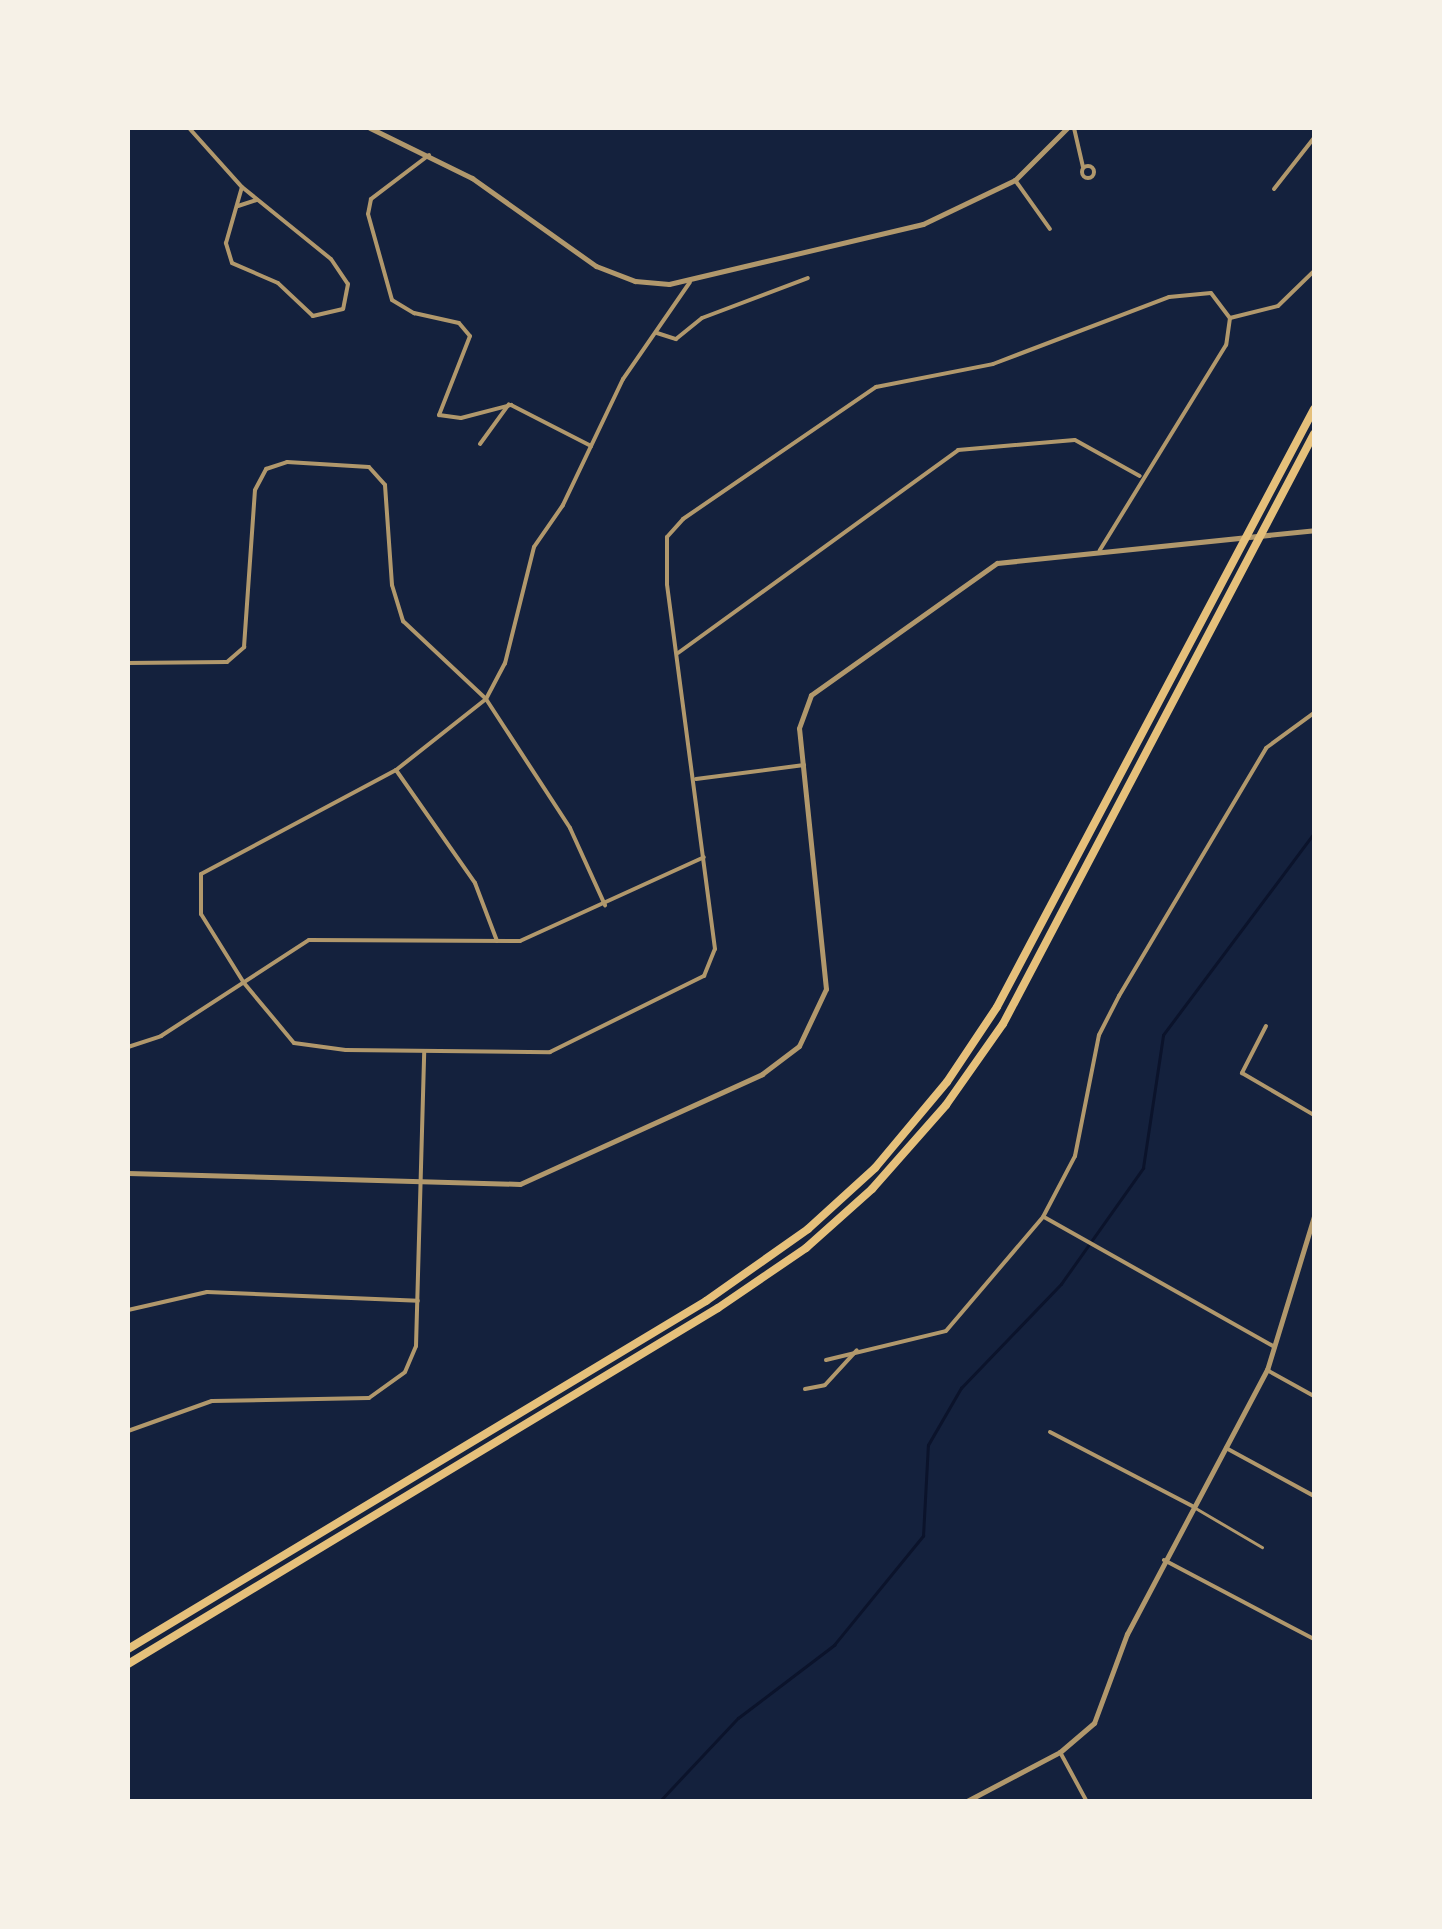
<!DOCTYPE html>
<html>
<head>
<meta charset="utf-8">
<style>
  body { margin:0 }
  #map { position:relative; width:1442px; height:1929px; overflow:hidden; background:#14213d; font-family:"Golos Text",sans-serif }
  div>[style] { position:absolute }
  .stream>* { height:2.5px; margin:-1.25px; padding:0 1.25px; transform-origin:1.25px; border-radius:1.25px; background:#0b132b }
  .service>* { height:2.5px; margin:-1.25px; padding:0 1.25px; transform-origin:1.25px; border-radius:1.25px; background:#b1986c }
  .minor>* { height:4px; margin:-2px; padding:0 2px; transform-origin:2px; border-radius:2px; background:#b1986c }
  .minor>.ring { margin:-2px; padding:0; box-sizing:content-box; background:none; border:4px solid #b1986c; border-radius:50% }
  .tertiary>* { height:5px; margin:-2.5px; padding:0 2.5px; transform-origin:2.5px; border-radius:2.5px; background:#b1986c }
  .motorway>* { height:8px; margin:-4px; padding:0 4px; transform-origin:4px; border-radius:4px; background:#e5c07b }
  span { translate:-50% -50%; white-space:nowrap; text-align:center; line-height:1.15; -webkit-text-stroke:9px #f6f1e7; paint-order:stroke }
  .frame { position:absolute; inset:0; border:130px solid #f6f1e7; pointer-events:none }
</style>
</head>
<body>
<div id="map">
  <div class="stream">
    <i style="left:659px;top:1802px;width:115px;rotate:-46.8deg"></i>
    <i style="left:738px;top:1718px;width:121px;rotate:-37.2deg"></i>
    <i style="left:834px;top:1645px;width:141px;rotate:-50.8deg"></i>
    <i style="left:923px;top:1536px;width:91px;rotate:-86.9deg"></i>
    <i style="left:928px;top:1445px;width:66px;rotate:-59.9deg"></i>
    <i style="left:961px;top:1388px;width:144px;rotate:-46.1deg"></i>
    <i style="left:1061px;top:1284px;width:142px;rotate:-54.7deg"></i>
    <i style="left:1143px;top:1168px;width:134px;rotate:-81.4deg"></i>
    <i style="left:1163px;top:1035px;width:252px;rotate:-53.2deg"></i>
  </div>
  <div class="service">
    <i style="left:1194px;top:1507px;width:79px;rotate:30.5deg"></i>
  </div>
  <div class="minor">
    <i style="left:189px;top:128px;width:79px;rotate:48.1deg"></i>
    <i style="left:242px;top:187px;width:114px;rotate:39deg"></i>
    <i style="left:331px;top:259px;width:30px;rotate:56deg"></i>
    <i style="left:348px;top:284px;width:25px;rotate:101deg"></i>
    <i style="left:343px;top:309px;width:31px;rotate:167deg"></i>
    <i style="left:313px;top:316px;width:48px;rotate:-136.7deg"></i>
    <i style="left:278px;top:283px;width:50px;rotate:-156.5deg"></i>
    <i style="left:232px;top:263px;width:21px;rotate:-107deg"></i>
    <i style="left:226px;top:243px;width:58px;rotate:-74.1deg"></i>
    <i style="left:1074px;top:128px;width:40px;rotate:77deg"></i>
    <i style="left:128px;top:150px;width:25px;rotate:90deg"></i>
    <i style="left:429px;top:155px;width:73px;rotate:142.8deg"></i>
    <i style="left:371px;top:199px;width:15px;rotate:101deg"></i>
    <i style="left:368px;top:214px;width:89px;rotate:74.4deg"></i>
    <i style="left:392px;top:300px;width:26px;rotate:31deg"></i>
    <i style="left:414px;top:313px;width:46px;rotate:12.5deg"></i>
    <i style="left:459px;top:323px;width:17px;rotate:50deg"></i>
    <i style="left:470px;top:336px;width:85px;rotate:111.4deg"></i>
    <i style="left:439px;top:415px;width:22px;rotate:8deg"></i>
    <i style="left:461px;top:418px;width:52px;rotate:-14.6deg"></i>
    <i style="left:511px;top:405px;width:90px;rotate:27.1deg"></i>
    <i class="ring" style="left:1082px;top:166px;width:8px;height:8px"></i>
    <i style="left:1015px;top:180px;width:60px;rotate:54.5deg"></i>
    <i style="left:1274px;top:189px;width:65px;rotate:-51.9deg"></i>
    <i style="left:238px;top:206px;width:20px;rotate:-18deg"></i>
    <i style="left:690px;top:282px;width:118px;rotate:124.6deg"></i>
    <i style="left:623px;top:379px;width:140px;rotate:115.5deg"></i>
    <i style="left:563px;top:505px;width:51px;rotate:124.6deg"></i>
    <i style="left:534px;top:547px;width:120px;rotate:104deg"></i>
    <i style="left:505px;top:663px;width:41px;rotate:117.8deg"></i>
    <i style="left:486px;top:699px;width:115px;rotate:141.7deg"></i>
    <i style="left:396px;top:770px;width:221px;rotate:151.9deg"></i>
    <i style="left:201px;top:874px;width:40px;rotate:90deg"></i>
    <i style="left:201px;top:914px;width:81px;rotate:58.1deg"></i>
    <i style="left:244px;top:983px;width:78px;rotate:50.2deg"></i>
    <i style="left:294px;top:1043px;width:52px;rotate:7.7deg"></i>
    <i style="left:346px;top:1050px;width:204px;rotate:0.6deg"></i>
    <i style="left:550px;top:1052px;width:172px;rotate:-26.3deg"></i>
    <i style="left:704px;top:976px;width:29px;rotate:-68deg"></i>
    <i style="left:715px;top:949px;width:368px;rotate:-97.5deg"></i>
    <i style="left:667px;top:584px;width:47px;rotate:-90deg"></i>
    <i style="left:667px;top:537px;width:24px;rotate:-48deg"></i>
    <i style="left:683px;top:519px;width:234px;rotate:-34.4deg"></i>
    <i style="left:876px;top:387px;width:119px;rotate:-11.1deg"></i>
    <i style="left:993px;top:364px;width:188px;rotate:-20.8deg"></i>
    <i style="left:1169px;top:297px;width:42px;rotate:-5.4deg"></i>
    <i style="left:1211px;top:293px;width:31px;rotate:53deg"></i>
    <i style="left:1230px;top:318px;width:27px;rotate:98deg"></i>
    <i style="left:1226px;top:345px;width:241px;rotate:121.6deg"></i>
    <i style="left:1230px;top:318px;width:49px;rotate:-14deg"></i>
    <i style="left:1278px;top:306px;width:50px;rotate:-44.2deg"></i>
    <i style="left:657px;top:333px;width:20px;rotate:18deg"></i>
    <i style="left:676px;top:339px;width:33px;rotate:-39deg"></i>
    <i style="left:702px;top:318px;width:113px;rotate:-20.7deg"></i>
    <i style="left:480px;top:444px;width:49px;rotate:-54.1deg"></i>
    <i style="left:678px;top:653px;width:346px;rotate:-35.9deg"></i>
    <i style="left:958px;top:450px;width:117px;rotate:-4.9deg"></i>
    <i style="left:1075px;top:440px;width:74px;rotate:29deg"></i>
    <i style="left:128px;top:663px;width:99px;rotate:-0.6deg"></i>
    <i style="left:227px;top:662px;width:23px;rotate:-41deg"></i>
    <i style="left:244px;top:647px;width:157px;rotate:-86deg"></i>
    <i style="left:255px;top:490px;width:24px;rotate:-62deg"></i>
    <i style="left:266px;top:469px;width:22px;rotate:-18deg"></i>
    <i style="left:287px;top:462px;width:82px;rotate:3.5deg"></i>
    <i style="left:369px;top:467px;width:24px;rotate:48deg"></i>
    <i style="left:385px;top:485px;width:100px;rotate:86deg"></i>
    <i style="left:392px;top:585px;width:38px;rotate:73deg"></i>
    <i style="left:403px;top:621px;width:114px;rotate:43.2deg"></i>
    <i style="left:486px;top:699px;width:154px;rotate:56.9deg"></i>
    <i style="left:570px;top:828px;width:85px;rotate:65.6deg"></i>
    <i style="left:396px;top:770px;width:138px;rotate:55deg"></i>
    <i style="left:475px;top:883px;width:62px;rotate:69.2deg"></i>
    <i style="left:696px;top:779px;width:109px;rotate:-7.4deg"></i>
    <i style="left:1266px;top:1026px;width:53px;rotate:117.1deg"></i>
    <i style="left:1242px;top:1073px;width:83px;rotate:30.3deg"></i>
    <i style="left:128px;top:1047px;width:35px;rotate:-18deg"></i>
    <i style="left:161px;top:1036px;width:176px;rotate:-33deg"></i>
    <i style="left:309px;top:940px;width:211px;rotate:0.3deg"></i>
    <i style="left:520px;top:941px;width:202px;rotate:-24.5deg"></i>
    <i style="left:1044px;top:1217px;width:265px;rotate:29.4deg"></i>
    <i style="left:128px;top:1310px;width:81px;rotate:-12.8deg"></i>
    <i style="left:207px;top:1292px;width:211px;rotate:2.4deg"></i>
    <i style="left:826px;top:1360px;width:123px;rotate:-13.6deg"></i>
    <i style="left:946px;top:1331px;width:150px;rotate:-49.6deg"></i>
    <i style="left:1043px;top:1217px;width:69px;rotate:-62.3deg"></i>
    <i style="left:1075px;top:1156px;width:123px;rotate:-78.8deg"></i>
    <i style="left:1099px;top:1035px;width:44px;rotate:-62.9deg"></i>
    <i style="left:1119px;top:996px;width:288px;rotate:-59.3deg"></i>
    <i style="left:1266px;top:748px;width:59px;rotate:-36.1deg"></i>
    <i style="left:1267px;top:1370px;width:54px;rotate:29deg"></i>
    <i style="left:805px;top:1389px;width:20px;rotate:-11deg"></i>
    <i style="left:825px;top:1385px;width:47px;rotate:-47.6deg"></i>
    <i style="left:128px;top:1431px;width:89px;rotate:-19.7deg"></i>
    <i style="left:212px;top:1401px;width:157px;rotate:-1.1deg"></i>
    <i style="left:369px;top:1398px;width:44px;rotate:-35.8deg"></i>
    <i style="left:405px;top:1372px;width:28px;rotate:-67deg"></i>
    <i style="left:416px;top:1346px;width:294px;rotate:-88.4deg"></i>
    <i style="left:1050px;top:1432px;width:162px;rotate:27.5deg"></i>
    <i style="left:1226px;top:1448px;width:100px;rotate:28.6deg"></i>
    <i style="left:1164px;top:1560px;width:170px;rotate:27.8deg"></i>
    <i style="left:1060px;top:1752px;width:57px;rotate:61.6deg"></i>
  </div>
  <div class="tertiary">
    <i style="left:370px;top:128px;width:114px;rotate:26.1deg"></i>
    <i style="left:472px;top:178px;width:152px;rotate:35.4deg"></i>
    <i style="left:596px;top:266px;width:42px;rotate:21deg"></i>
    <i style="left:635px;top:281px;width:34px;rotate:5deg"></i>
    <i style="left:669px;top:284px;width:261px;rotate:-13.3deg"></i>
    <i style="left:923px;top:224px;width:102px;rotate:-25.6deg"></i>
    <i style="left:1015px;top:180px;width:74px;rotate:-45deg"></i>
    <i style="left:128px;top:1173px;width:392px;rotate:1.6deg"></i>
    <i style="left:520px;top:1184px;width:266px;rotate:-24.4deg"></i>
    <i style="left:762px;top:1074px;width:46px;rotate:-37.1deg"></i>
    <i style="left:799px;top:1046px;width:63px;rotate:-64.7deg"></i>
    <i style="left:826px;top:989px;width:262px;rotate:-95.9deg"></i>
    <i style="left:799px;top:728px;width:35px;rotate:-70deg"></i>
    <i style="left:811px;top:695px;width:228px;rotate:-35.4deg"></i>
    <i style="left:997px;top:563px;width:319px;rotate:-5.9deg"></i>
    <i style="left:965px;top:1802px;width:107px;rotate:-27.8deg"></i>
    <i style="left:1060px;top:1752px;width:45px;rotate:-40.5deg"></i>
    <i style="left:1094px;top:1723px;width:95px;rotate:-69.7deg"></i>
    <i style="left:1127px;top:1634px;width:299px;rotate:-62.1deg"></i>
    <i style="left:1267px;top:1370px;width:161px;rotate:-73deg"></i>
  </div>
  <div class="motorway">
    <i style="left:128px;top:1649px;width:675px;rotate:-31.05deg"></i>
    <i style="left:706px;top:1301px;width:125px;rotate:-35.2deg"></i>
    <i style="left:808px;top:1229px;width:91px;rotate:-42.3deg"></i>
    <i style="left:875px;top:1168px;width:112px;rotate:-50.1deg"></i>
    <i style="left:947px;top:1082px;width:90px;rotate:-56.3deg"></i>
    <i style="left:997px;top:1007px;width:677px;rotate:-62.07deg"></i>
    <i style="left:128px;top:1664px;width:689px;rotate:-31.11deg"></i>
    <i style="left:718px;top:1308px;width:107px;rotate:-34.3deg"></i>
    <i style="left:806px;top:1248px;width:89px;rotate:-41.8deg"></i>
    <i style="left:872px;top:1189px;width:112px;rotate:-48.6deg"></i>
    <i style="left:946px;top:1105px;width:99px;rotate:-54.9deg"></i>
    <i style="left:1003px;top:1024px;width:667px;rotate:-62.21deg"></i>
  </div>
  <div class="frame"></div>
</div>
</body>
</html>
